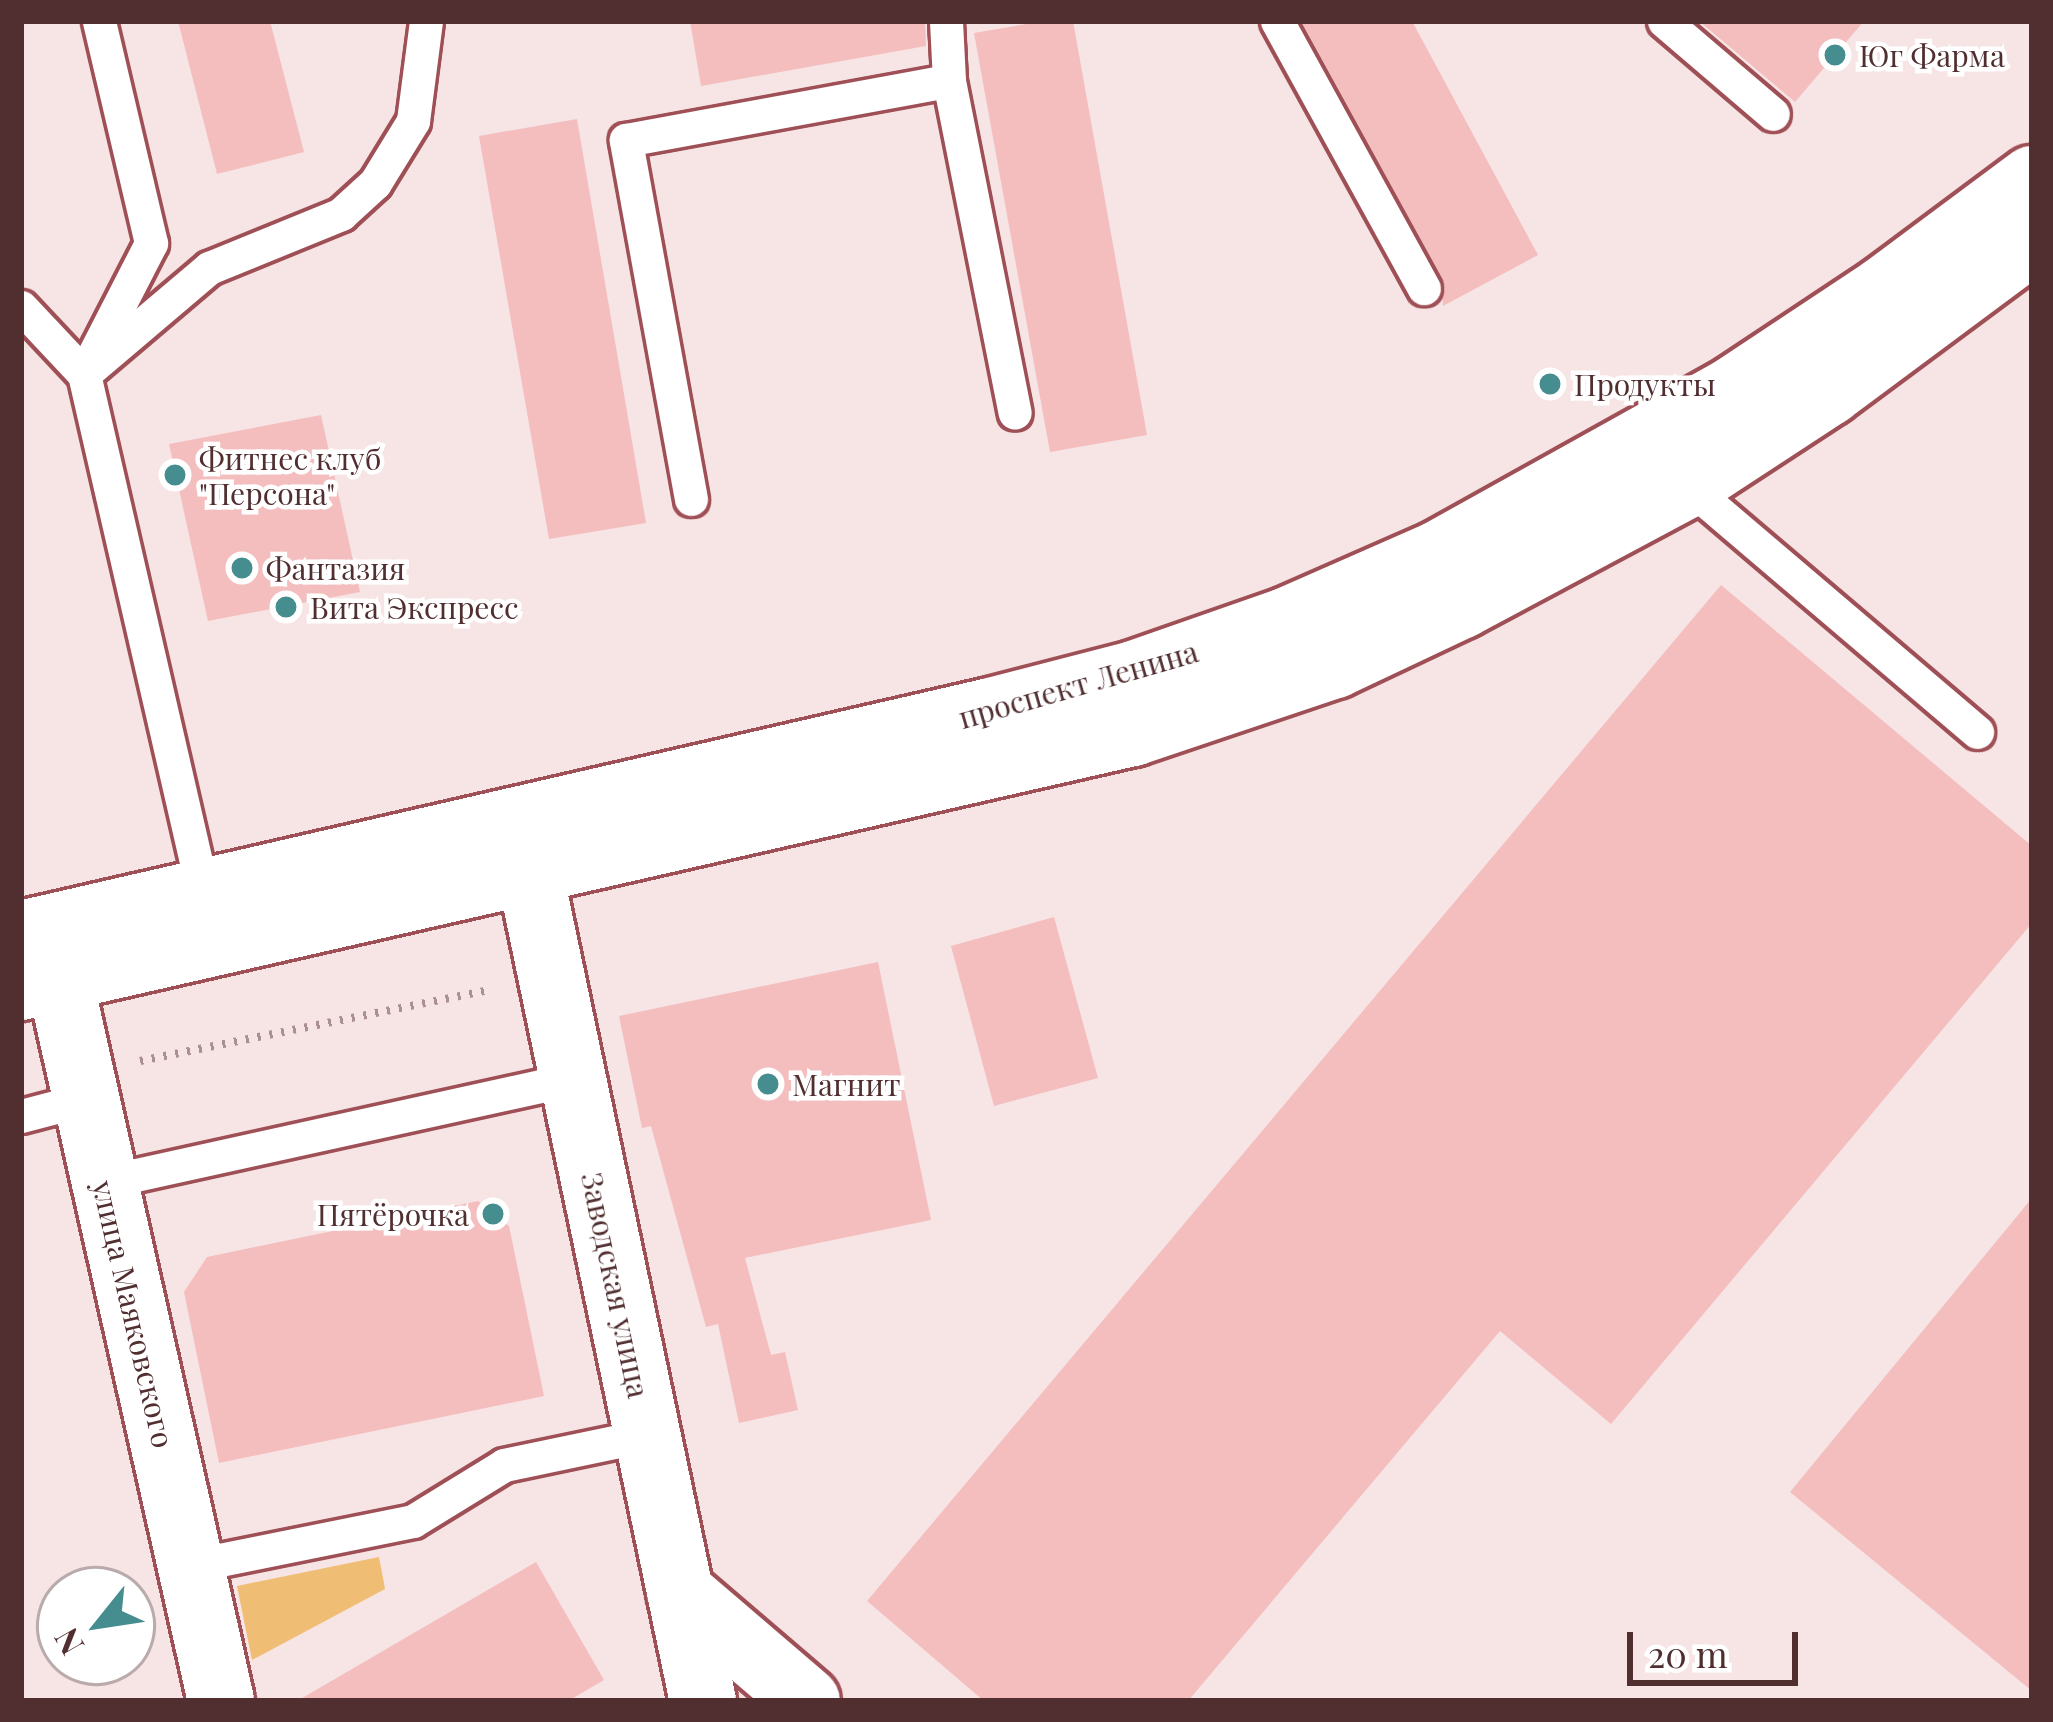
<!DOCTYPE html>
<html>
<head>
<meta charset="utf-8">
<style>
  body { margin:0 }
  #map { position:relative; width:2053px; height:1722px; overflow:hidden; background:#f7e4e4; font-family:"Playfair Display",serif }
  div>[style] { position:absolute }
  .green>* { inset:0; background:#efbe74 }
  .building>* { inset:0; background:#f4bebf }
  .path>* { height:8px; margin-top:-4px; transform-origin:0; background:repeating-linear-gradient(90deg,#ab9091 0 3px,transparent 0 12px) }
  .roads { filter:drop-shadow(3px 0 #9f5056) drop-shadow(-3px 0 #9f5056) drop-shadow(0 3px #9f5056) drop-shadow(0 -3px #9f5056) }
  .service>* { height:33px; margin:-16.5px; padding:0 16.5px; transform-origin:16.5px; border-radius:16.5px; background:#fff }
  .minor>* { height:66px; margin:-33px; padding:0 33px; transform-origin:33px; border-radius:33px; background:#fff }
  .secondary>* { height:66px; margin:-33px; padding:0 33px; transform-origin:33px; border-radius:33px; background:#fff }
  .dots>* { width:33px; height:33px; translate:-50% -50%; box-sizing:border-box; border:6px solid #fff; border-radius:50% }
  span { translate:-50% -50%; white-space:nowrap; text-align:center; line-height:1.15; -webkit-text-stroke:9px #fff; paint-order:stroke }
  .poi-label { font-size:30px; color:#512e30 }
  .left { translate:0 -50%; text-align:left }
  .right { translate:-100% -50%; text-align:right }
  .street-label { font-size:30px; color:#512e30 }
  .frame { position:absolute; inset:0; border:24px solid #512e30; pointer-events:none }
  .north { position:absolute; left:36px; top:1566px; width:120px; height:120px; box-sizing:border-box; background:#fff; border:3px solid #b9abac; border-radius:50%; rotate:240deg; font-size:33px; font-weight:700; line-height:48px; text-align:center; color:#512e30 }
  .north::after { content:''; display:block; margin:auto; width:42px; height:54px; background:#458d8e; clip-path:polygon(50% 0,100% 100%,50% 72%,0 100%) }
  .scale { position:absolute; left:1627px; top:1632px; width:171px; height:54px; box-sizing:border-box; border:6px solid #512e30; border-top:0; padding-left:15px; font-size:36px; line-height:42px; white-space:nowrap; color:#512e30; -webkit-text-stroke:9px #fff; paint-order:stroke }
</style>
</head>
<body>
<div id="map">
  <div class="green">
    <i style="clip-path:polygon(379px 1557px,385px 1589px,252px 1660px,237px 1586px)"></i>
  </div>
  <div class="building">
    <i style="clip-path:polygon(178px 21px,270px 21px,304px 152px,217px 174px)"></i>
    <i style="clip-path:polygon(690px 21px,925px 21px,926px 46px,701px 86px)"></i>
    <i style="clip-path:polygon(1044px 21px,1073px 21px,1147px 435px,1050px 452px,974px 33px)"></i>
    <i style="clip-path:polygon(1301px 21px,1412px 21px,1538px 255px,1443px 306px,1442px 278px)"></i>
    <i style="clip-path:polygon(1699px 21px,1864px 21px,1795px 102px)"></i>
    <i style="clip-path:polygon(577px 119px,646px 523px,549px 539px,479px 136px)"></i>
    <i style="clip-path:polygon(321px 415px,360px 592px,208px 621px,169px 444px)"></i>
    <i style="clip-path:polygon(1721px 585px,2032px 846px,2032px 923px,1611px 1424px,1500px 1331px,1188px 1701px,984px 1701px,867px 1601px)"></i>
    <i style="clip-path:polygon(1054px 917px,1098px 1078px,994px 1106px,951px 946px)"></i>
    <i style="clip-path:polygon(878px 962px,931px 1220px,745px 1258px,771px 1355px,785px 1352px,798px 1410px,739px 1423px,718px 1324px,706px 1327px,651px 1126px,642px 1128px,619px 1016px)"></i>
    <i style="clip-path:polygon(2032px 1198px,2032px 1691px,1790px 1492px)"></i>
    <i style="clip-path:polygon(478px 1201px,509px 1226px,544px 1396px,219px 1463px,184px 1292px,207px 1257px)"></i>
    <i style="clip-path:polygon(536px 1562px,604px 1680px,568px 1701px,297px 1701px)"></i>
  </div>
  <div class="path">
    <i style="left:140px;top:1061px;width:357px;rotate:-11.5deg"></i>
  </div>
  <div class="roads">
    <div class="service">
      <i style="left:946px;top:21px;width:60px;rotate:87.1deg"></i>
      <i style="left:949px;top:81px;width:338px;rotate:78.8deg"></i>
      <i style="left:1277px;top:21px;width:305px;rotate:61.2deg"></i>
      <i style="left:1664px;top:21px;width:143px;rotate:40.5deg"></i>
      <i style="left:21px;top:307px;width:92px;rotate:46.8deg"></i>
      <i style="left:84px;top:374px;width:541px;rotate:77.07deg"></i>
      <i style="left:93px;top:356px;width:127px;rotate:-62.8deg"></i>
      <i style="left:151px;top:243px;width:228px;rotate:-103.2deg"></i>
      <i style="left:84px;top:374px;width:164px;rotate:-40.3deg"></i>
      <i style="left:209px;top:268px;width:143px;rotate:-22.2deg"></i>
      <i style="left:341px;top:214px;width:46px;rotate:-42.4deg"></i>
      <i style="left:375px;top:183px;width:73px;rotate:-58.5deg"></i>
      <i style="left:413px;top:121px;width:101px;rotate:-82.6deg"></i>
      <i style="left:1687px;top:485px;width:381px;rotate:40.4deg"></i>
      <i style="left:691px;top:499px;width:365px;rotate:-100.3deg"></i>
      <i style="left:626px;top:140px;width:328px;rotate:-10.4deg"></i>
      <i style="left:21px;top:1116px;width:67px;rotate:-14.7deg"></i>
      <i style="left:104px;top:1182px;width:479px;rotate:-12.4deg"></i>
      <i style="left:190px;top:1566px;width:227px;rotate:-11.4deg"></i>
      <i style="left:413px;top:1521px;width:107px;rotate:-31.6deg"></i>
      <i style="left:504px;top:1465px;width:146px;rotate:-11.8deg"></i>
    </div>
    <div class="minor">
      <i style="left:529px;top:869px;width:850px;rotate:78.19deg"></i>
      <i style="left:48px;top:928px;width:792px;rotate:77.38deg"></i>
      <i style="left:680px;top:1592px;width:167px;rotate:40.6deg"></i>
    </div>
    <div class="secondary">
      <i style="left:21px;top:934px;width:995px;rotate:-12.95deg"></i>
      <i style="left:991px;top:711px;width:148px;rotate:-14.5deg"></i>
      <i style="left:1134px;top:674px;width:163px;rotate:-19.3deg"></i>
      <i style="left:1288px;top:620px;width:164px;rotate:-23.7deg"></i>
      <i style="left:1438px;top:554px;width:339px;rotate:-29.1deg"></i>
      <i style="left:1734px;top:389px;width:179px;rotate:-33.6deg"></i>
      <i style="left:1883px;top:290px;width:186px;rotate:-36.7deg"></i>
      <i style="left:21px;top:987px;width:1141px;rotate:-12.87deg"></i>
      <i style="left:1133px;top:733px;width:213px;rotate:-18.6deg"></i>
      <i style="left:1335px;top:665px;width:140px;rotate:-25.3deg"></i>
      <i style="left:1462px;top:605px;width:255px;rotate:-28.1deg"></i>
      <i style="left:1687px;top:485px;width:170px;rotate:-33.2deg"></i>
      <i style="left:1829px;top:392px;width:253px;rotate:-36.6deg"></i>
    </div>
  </div>
  <div class="dots">
    <i style="left:1835px;top:55px;background:#458d8e"></i>
    <i style="left:1550px;top:384px;background:#458d8e"></i>
    <i style="left:175px;top:475px;background:#458d8e"></i>
    <i style="left:242px;top:568px;background:#458d8e"></i>
    <i style="left:286px;top:607px;background:#458d8e"></i>
    <i style="left:768px;top:1084px;background:#458d8e"></i>
    <i style="left:493px;top:1214px;background:#458d8e"></i>
  </div>
  <div class="poi-label">
    <span class="left" style="left:1859px;top:55px">Юг Фарма</span>
    <span class="left" style="left:1574px;top:384px">Продукты</span>
    <span class="left" style="left:199px;top:475px">Фитнес клуб<br>"Персона"</span>
    <span class="left" style="left:266px;top:568px">Фантазия</span>
    <span class="left" style="left:310px;top:607px">Вита Экспресс</span>
    <span class="left" style="left:792px;top:1084px">Магнит</span>
    <span class="right" style="left:469px;top:1214px">Пятёрочка</span>
  </div>
  <div class="street-label">
    <span style="left:1078px;top:684px;rotate:-16deg">проспект Ленина</span>
    <span style="left:616px;top:1285px;rotate:78deg">Заводская улица</span>
    <span style="left:134px;top:1314px;rotate:77deg">улица Маяковского</span>
  </div>
  <div class="frame"></div>
  <div class="north">N</div>
  <div class="scale">20 m</div>
</div>
</body>
</html>
